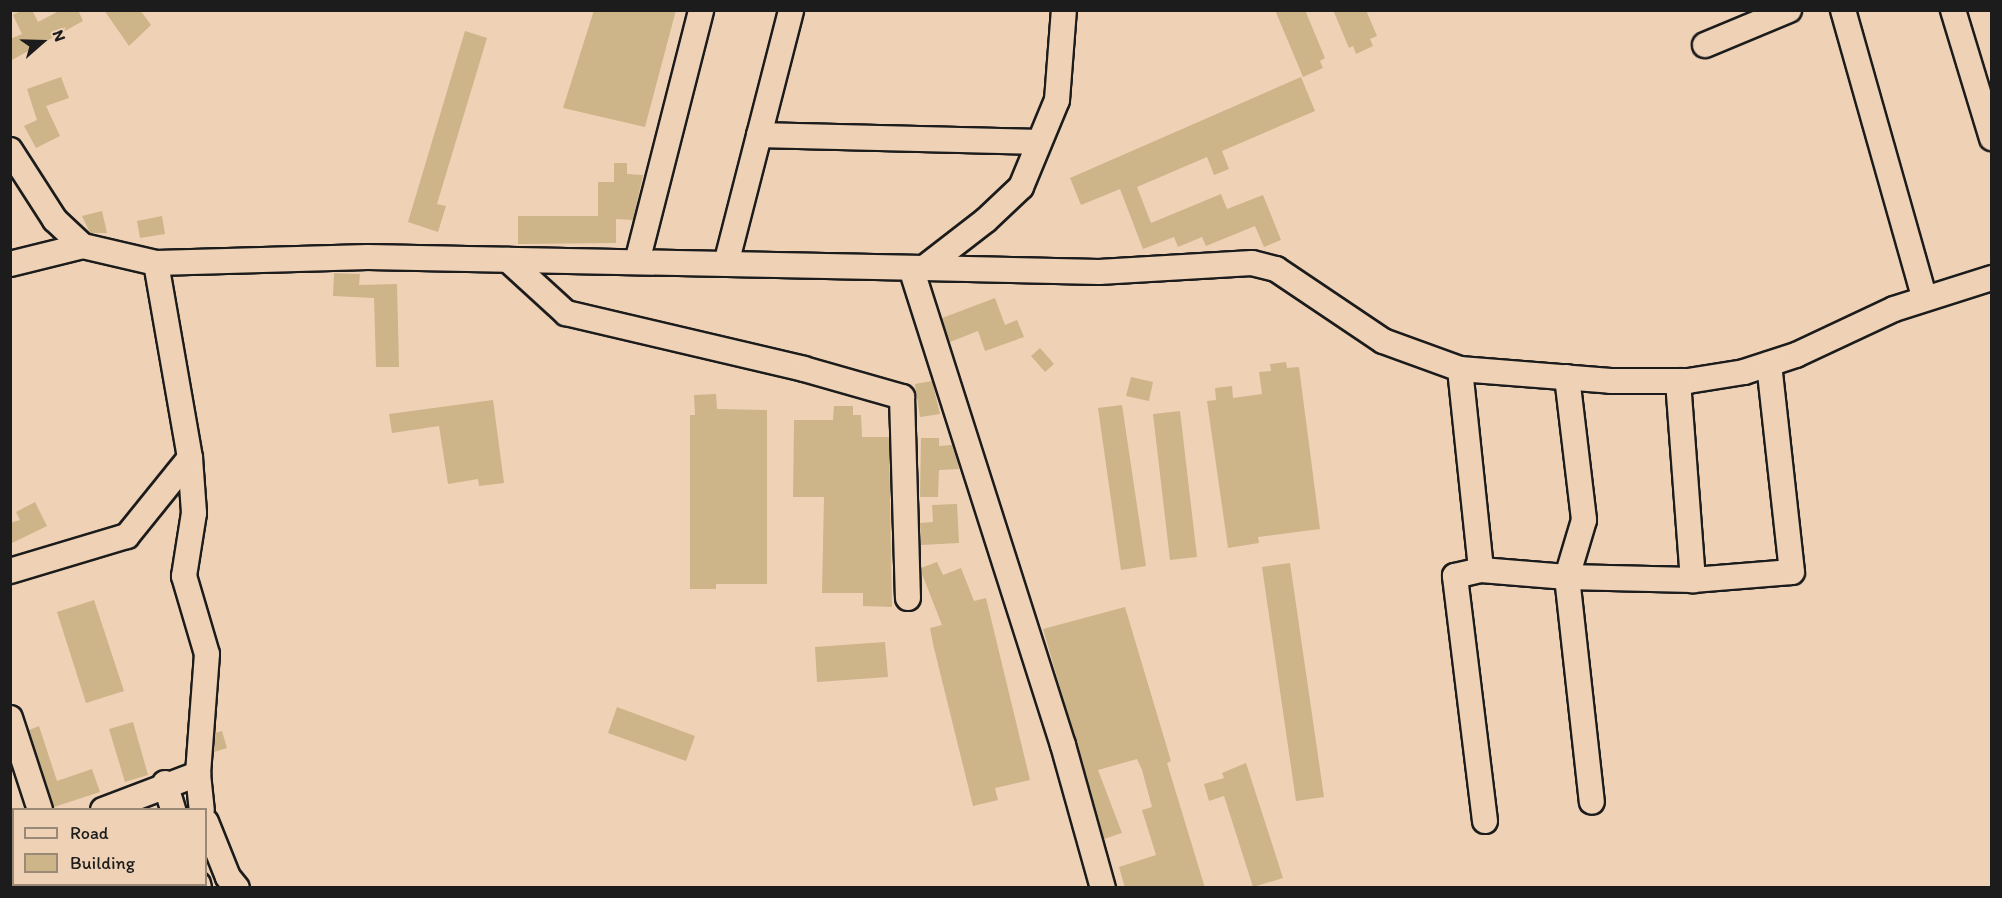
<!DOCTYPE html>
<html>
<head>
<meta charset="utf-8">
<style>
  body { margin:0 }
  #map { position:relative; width:2002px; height:898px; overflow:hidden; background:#efd2b6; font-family:Itim,sans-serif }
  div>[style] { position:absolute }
  .building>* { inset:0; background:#cdb489 }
  .roads { filter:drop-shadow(2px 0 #1c1c1c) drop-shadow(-2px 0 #1c1c1c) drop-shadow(0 2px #1c1c1c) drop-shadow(0 -2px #1c1c1c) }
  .minor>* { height:24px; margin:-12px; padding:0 12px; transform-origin:12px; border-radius:12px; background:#efd2b6 }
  span { translate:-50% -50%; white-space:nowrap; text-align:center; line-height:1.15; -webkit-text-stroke:4.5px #efd2b6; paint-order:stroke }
  .frame { position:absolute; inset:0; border:12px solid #1c1c1c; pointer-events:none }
  .legend { position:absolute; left:12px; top:808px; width:195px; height:78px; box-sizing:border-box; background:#efd2b6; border:2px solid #9b8978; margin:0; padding:8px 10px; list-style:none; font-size:18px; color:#1c1c1c }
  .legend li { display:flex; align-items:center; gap:12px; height:30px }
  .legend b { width:30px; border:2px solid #9b8978 }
  .north { position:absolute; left:12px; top:12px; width:60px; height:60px; -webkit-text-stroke:4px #efd2b6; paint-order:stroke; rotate:70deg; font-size:16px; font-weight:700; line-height:24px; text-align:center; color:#1c1c1c }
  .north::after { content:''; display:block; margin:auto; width:21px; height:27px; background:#1c1c1c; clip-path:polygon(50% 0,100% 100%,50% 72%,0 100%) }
</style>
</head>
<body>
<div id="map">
  <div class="building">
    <i style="clip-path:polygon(22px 10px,32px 10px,38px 22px,61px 10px,78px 10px,83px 21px,10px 61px,10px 39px,22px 34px,13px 15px)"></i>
    <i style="clip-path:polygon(104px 10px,140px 10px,151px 25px,129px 46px)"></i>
    <i style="clip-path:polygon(594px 10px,676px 10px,645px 127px,563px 108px)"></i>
    <i style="clip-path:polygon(1275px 10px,1305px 10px,1325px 58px,1320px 61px,1323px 68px,1303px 77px)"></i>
    <i style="clip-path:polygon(1333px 10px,1366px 10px,1377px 36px,1370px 39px,1373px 46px,1356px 54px,1353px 46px,1349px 48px)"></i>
    <i style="clip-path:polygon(465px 31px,487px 38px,437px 204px,446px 206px,438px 232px,408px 222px)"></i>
    <i style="clip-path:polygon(61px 77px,69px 98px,46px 106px,60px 136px,36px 148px,24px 126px,37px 120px,27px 89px)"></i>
    <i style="clip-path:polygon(1301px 77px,1315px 111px,1222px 151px,1229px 169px,1214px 175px,1207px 157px,1137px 187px,1151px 223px,1221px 194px,1227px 209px,1263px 195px,1281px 240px,1264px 247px,1255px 226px,1206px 246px,1202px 237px,1178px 247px,1174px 237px,1143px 249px,1120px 189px,1081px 205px,1070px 178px)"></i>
    <i style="clip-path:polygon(614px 163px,627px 163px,627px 174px,643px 175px,633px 220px,616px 219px,616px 243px,518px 244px,518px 216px,598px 216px,598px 182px,614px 182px)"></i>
    <i style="clip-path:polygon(102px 211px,107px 233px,90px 233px,82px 216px)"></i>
    <i style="clip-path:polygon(162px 216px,165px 234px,140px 238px,137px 221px)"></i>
    <i style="clip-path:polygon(334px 273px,360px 274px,359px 285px,397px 284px,399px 367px,376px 367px,374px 298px,333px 296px)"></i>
    <i style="clip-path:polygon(995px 298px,1005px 325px,1017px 320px,1024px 337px,985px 351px,978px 331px,950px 342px,942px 318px)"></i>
    <i style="clip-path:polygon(1040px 348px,1054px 364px,1045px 372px,1031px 356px)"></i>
    <i style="clip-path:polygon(1286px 362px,1287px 368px,1299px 367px,1320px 529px,1258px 537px,1259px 543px,1228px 548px,1207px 401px,1216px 400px,1215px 388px,1232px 386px,1233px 398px,1262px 394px,1259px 372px,1271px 371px,1270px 364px)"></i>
    <i style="clip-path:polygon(1131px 377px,1153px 382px,1149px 401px,1126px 396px)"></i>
    <i style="clip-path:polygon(932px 381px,940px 414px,920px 417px,915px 384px)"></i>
    <i style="clip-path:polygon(716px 394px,717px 409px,767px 410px,767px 584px,716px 584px,716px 589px,690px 589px,690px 415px,695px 415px,694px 395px)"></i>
    <i style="clip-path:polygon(493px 400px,504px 483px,479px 486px,478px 479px,448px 484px,439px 426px,392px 433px,389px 414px)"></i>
    <i style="clip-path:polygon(1122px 405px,1146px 566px,1121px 570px,1098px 408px)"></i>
    <i style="clip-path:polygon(834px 406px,853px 406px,853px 415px,861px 415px,862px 437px,889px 437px,892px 607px,863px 606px,863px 593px,822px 593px,824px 497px,793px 497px,794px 420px,833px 420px)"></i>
    <i style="clip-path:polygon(1180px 411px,1197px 557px,1170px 560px,1153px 414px)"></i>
    <i style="clip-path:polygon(921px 438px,939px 438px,939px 446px,952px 445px,958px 463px,959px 469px,939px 470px,938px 497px,920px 497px)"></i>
    <i style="clip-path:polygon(35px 502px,47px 526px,10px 544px,10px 523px,20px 520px,16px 512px)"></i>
    <i style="clip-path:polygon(957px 504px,959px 543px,921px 545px,920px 523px,933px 522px,932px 505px)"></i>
    <i style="clip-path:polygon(937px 562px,943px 575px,961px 568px,974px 601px,986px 598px,1030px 780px,995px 788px,998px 800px,973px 806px,933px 644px,930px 628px,942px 625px,922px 574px,921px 568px)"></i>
    <i style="clip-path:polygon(1290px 563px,1324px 797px,1296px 801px,1262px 567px)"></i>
    <i style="clip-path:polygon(94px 600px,124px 691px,86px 703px,57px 612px)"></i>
    <i style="clip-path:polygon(1125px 607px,1171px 761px,1167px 763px,1205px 888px,1125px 888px,1119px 867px,1156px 855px,1142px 810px,1152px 807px,1142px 770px,1137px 759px,1098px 770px,1122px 833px,1104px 839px,1043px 629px)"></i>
    <i style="clip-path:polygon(885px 642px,888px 677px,817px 682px,815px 647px)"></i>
    <i style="clip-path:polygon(617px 707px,695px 736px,686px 761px,608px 733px)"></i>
    <i style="clip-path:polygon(133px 722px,148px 775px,125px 782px,109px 729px)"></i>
    <i style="clip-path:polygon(39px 726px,57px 781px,92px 769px,100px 792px,54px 807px,29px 730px)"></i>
    <i style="clip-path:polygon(222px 731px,227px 748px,214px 752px,215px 733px)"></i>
    <i style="clip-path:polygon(1246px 763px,1283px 878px,1253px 887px,1224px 796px,1209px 801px,1204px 784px,1224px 778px,1222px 773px)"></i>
  </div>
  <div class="roads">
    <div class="minor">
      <i style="left:1843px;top:10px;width:300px;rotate:74.2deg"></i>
      <i style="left:1953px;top:10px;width:134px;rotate:73.1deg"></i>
      <i style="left:1705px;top:45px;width:91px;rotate:-22.6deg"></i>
      <i style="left:759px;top:135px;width:280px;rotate:1.4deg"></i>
      <i style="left:10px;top:150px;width:83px;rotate:57.3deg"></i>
      <i style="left:55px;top:220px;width:38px;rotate:43deg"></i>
      <i style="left:83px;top:246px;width:75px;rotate:13.1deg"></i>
      <i style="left:156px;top:263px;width:212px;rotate:-1.6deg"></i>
      <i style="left:368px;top:257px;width:556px;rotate:1.13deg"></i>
      <i style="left:924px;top:268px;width:78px;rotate:-37.7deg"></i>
      <i style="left:986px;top:220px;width:48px;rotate:-43.3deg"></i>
      <i style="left:1021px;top:187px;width:94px;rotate:-67.5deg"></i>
      <i style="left:1057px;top:100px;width:90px;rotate:-85.6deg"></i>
      <i style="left:508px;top:260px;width:79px;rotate:42.4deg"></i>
      <i style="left:566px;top:313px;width:244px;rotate:13.2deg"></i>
      <i style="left:804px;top:369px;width:102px;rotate:15.9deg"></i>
      <i style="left:902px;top:397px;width:201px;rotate:88.3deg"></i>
      <i style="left:637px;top:262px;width:260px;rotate:-75.7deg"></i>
      <i style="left:156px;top:263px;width:198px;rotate:80.1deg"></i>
      <i style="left:190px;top:458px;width:55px;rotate:85.8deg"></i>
      <i style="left:194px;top:513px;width:64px;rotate:99deg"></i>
      <i style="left:184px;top:576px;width:81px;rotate:73.6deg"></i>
      <i style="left:207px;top:654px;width:120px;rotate:94.3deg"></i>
      <i style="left:198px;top:774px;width:36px;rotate:84deg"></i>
      <i style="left:10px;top:264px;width:75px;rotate:-13.9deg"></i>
      <i style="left:726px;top:264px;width:262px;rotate:-75.6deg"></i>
      <i style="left:911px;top:268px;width:501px;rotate:72.33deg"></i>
      <i style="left:1063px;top:745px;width:148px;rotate:74.4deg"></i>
      <i style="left:924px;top:268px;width:175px;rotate:1.3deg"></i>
      <i style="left:1099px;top:272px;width:153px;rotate:-3.4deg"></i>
      <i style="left:1252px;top:263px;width:25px;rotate:14deg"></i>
      <i style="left:1276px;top:269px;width:129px;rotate:33.9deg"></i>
      <i style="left:1383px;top:341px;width:82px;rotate:20deg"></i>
      <i style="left:1460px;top:369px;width:151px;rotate:4.5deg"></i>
      <i style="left:1611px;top:381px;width:77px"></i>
      <i style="left:1688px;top:381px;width:57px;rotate:-9.1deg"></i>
      <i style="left:1744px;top:372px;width:55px;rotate:-18.1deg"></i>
      <i style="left:1796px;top:355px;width:108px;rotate:-25.1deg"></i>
      <i style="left:1894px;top:309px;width:103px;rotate:-17.6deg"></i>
      <i style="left:1460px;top:369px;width:202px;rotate:84deg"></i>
      <i style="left:1567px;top:377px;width:144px;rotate:83.2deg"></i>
      <i style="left:1584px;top:520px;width:59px;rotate:106.6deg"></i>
      <i style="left:1567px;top:577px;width:226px;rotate:83.7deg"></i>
      <i style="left:1678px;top:381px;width:200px;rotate:85.7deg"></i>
      <i style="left:10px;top:571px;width:122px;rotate:-16.7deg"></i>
      <i style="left:127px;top:536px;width:100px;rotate:-51.1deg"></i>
      <i style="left:10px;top:718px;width:97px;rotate:71.9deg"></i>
      <i style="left:165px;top:783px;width:28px;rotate:73deg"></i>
      <i style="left:103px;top:810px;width:102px;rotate:-20.8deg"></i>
      <i style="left:1485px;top:821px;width:247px;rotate:-97deg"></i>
      <i style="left:1455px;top:576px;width:27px;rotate:-13deg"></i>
      <i style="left:1481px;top:570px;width:86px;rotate:4.7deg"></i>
      <i style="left:1567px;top:577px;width:126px;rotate:1.4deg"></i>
      <i style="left:1693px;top:580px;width:99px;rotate:-4.6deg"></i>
      <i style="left:1792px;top:572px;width:209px;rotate:-96.3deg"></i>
      <i style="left:206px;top:822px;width:59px;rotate:68.2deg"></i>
      <i style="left:228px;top:877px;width:14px;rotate:51deg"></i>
      <i style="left:10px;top:843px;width:4px;rotate:-14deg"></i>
      <i style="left:66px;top:884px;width:4px;rotate:76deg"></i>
      <i style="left:198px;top:884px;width:4px;rotate:76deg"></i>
    </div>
  </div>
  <div class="frame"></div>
  <ul class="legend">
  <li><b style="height:8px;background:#efd2b6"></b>Road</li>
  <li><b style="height:16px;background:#cdb489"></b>Building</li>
  </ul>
  <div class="north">N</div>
</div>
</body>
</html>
